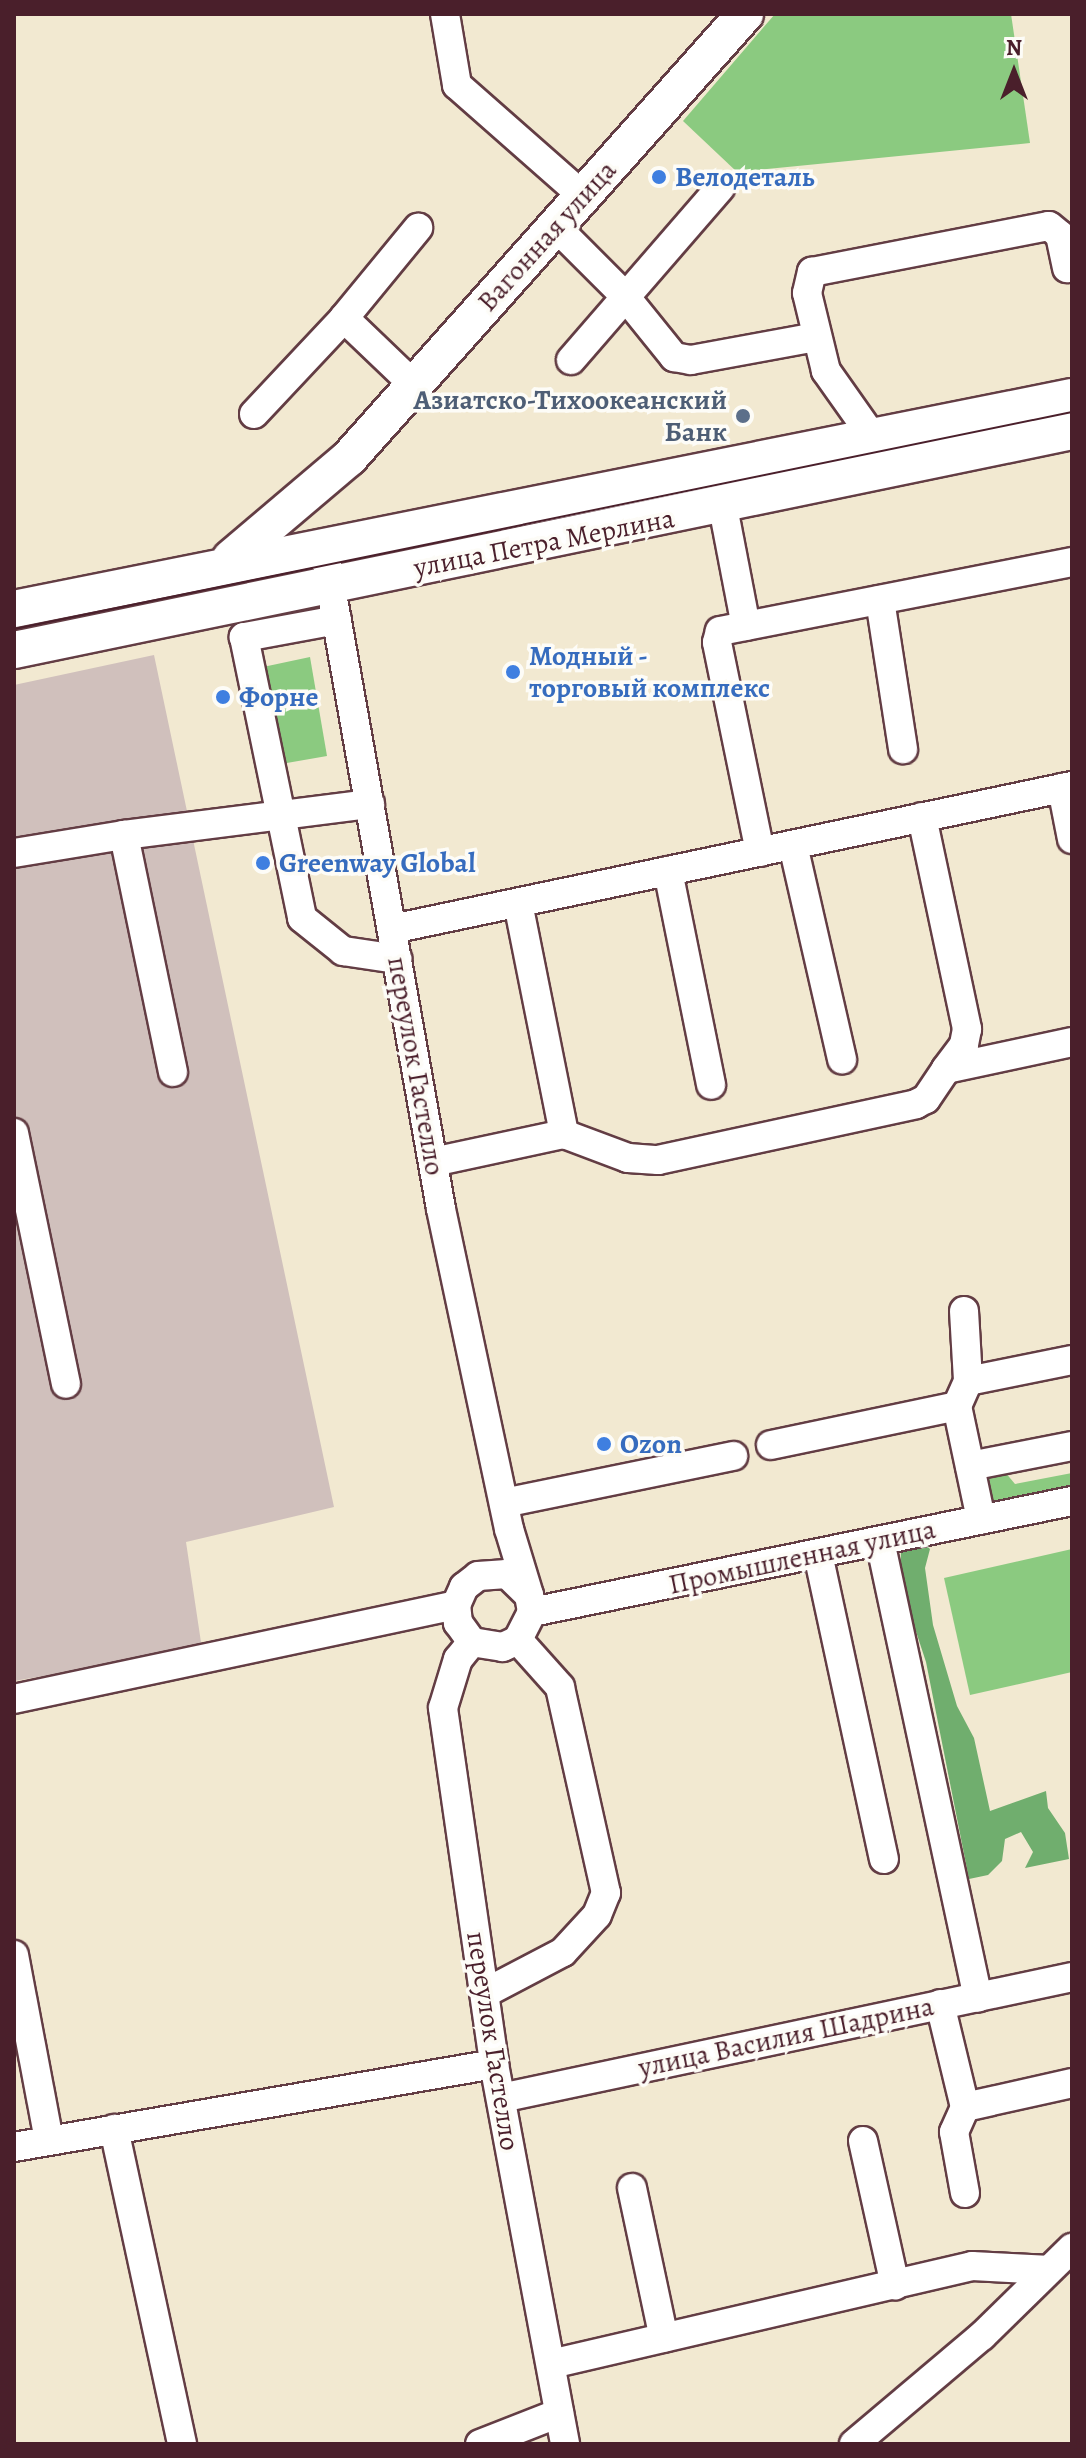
<!DOCTYPE html>
<html>
<head>
<meta charset="utf-8">
<style>
  body { margin:0 }
  #map { position:relative; width:1086px; height:2458px; overflow:hidden; background:#f2e9d1; font-family:Alegreya,serif }
  div>[style] { position:absolute }
  .industrial>* { inset:0; background:#d0c0bc }
  .green>* { inset:0; background:#8bca80 }
  .forest>* { inset:0; background:#70ae6e }
  .roads { filter:drop-shadow(2px 0 #633d44) drop-shadow(-2px 0 #633d44) drop-shadow(0 2px #633d44) drop-shadow(0 -2px #633d44) }
  .minor>* { height:28px; margin:-14px; padding:0 14px; transform-origin:14px; border-radius:14px; background:#fff }
  .major>* { height:36px; margin:-18px; padding:0 18px; transform-origin:18px; border-radius:18px; background:#fff }
  .tram>* { height:2px; margin:-1px; padding:0 1px; transform-origin:1px; border-radius:1px; background:#4a1f2b }
  .dots>* { width:22px; height:22px; translate:-50% -50%; box-sizing:border-box; border:4px solid #fdfcf7; border-radius:50% }
  span { translate:-50% -50%; white-space:nowrap; text-align:center; line-height:1.15; -webkit-text-stroke:7px #fdfcf7; paint-order:stroke }
  .shop-label { font-size:28px; color:#366cbe; font-weight:700 }
  .left { translate:0 -50%; text-align:left }
  .street-label { font-size:28px; color:#4a1f2b }
  .service-label { font-size:28px; color:#4e5e75; font-weight:700 }
  .right { translate:-100% -50%; text-align:right }
  .frame { position:absolute; inset:0; border:16px solid #4a1f2b; pointer-events:none }
  .north { position:absolute; left:974px; top:32px; width:80px; height:80px; -webkit-text-stroke:6px #fdfcf7; paint-order:stroke; rotate:0deg; font-size:22px; font-weight:700; line-height:32px; text-align:center; color:#4a1f2b }
  .north::after { content:''; display:block; margin:auto; width:28px; height:36px; background:#4a1f2b; clip-path:polygon(50% 0,100% 100%,50% 72%,0 100%) }
</style>
</head>
<body>
<div id="map">
  <div class="industrial">
    <i style="clip-path:polygon(154px 655px,334px 1507px,186px 1542px,202px 1649px,14px 1681px,14px 685px)"></i>
  </div>
  <div class="green">
    <i style="clip-path:polygon(775px 14px,1011px 14px,1030px 143px,737px 172px,683px 121px)"></i>
    <i style="clip-path:polygon(310px 657px,327px 756px,281px 764px,263px 667px)"></i>
    <i style="clip-path:polygon(994px 1472px,1005px 1472px,1015px 1484px,1072px 1473px,1072px 1486px,989px 1503px,984px 1479px)"></i>
    <i style="clip-path:polygon(1072px 1549px,1072px 1672px,970px 1695px,944px 1578px)"></i>
  </div>
  <div class="forest">
    <i style="clip-path:polygon(923px 1543px,930px 1549px,925px 1568px,933px 1625px,957px 1706px,974px 1738px,990px 1811px,1046px 1791px,1048px 1808px,1065px 1833px,1069px 1859px,1025px 1868px,1033px 1852px,1021px 1832px,1005px 1839px,1002px 1861px,988px 1875px,969px 1879px,926px 1662px,900px 1583px,901px 1550px)"></i>
  </div>
  <div class="roads">
    <div class="minor">
      <i style="left:445px;top:14px;width:72px;rotate:80.4deg"></i>
      <i style="left:457px;top:85px;width:168px;rotate:41.4deg"></i>
      <i style="left:556px;top:227px;width:96px;rotate:45deg"></i>
      <i style="left:624px;top:295px;width:80px;rotate:51.1deg"></i>
      <i style="left:674px;top:357px;width:17px;rotate:10deg"></i>
      <i style="left:691px;top:360px;width:127px;rotate:-10.4deg"></i>
      <i style="left:571px;top:360px;width:228px;rotate:-49.1deg"></i>
      <i style="left:414px;top:385px;width:97px;rotate:-136.3deg"></i>
      <i style="left:344px;top:318px;width:117px;rotate:-50.6deg"></i>
      <i style="left:254px;top:414px;width:132px;rotate:-46.8deg"></i>
      <i style="left:872px;top:436px;width:80px;rotate:-125.3deg"></i>
      <i style="left:826px;top:371px;width:80px;rotate:-103.7deg"></i>
      <i style="left:807px;top:293px;width:22px;rotate:-77deg"></i>
      <i style="left:812px;top:272px;width:241px;rotate:-11deg"></i>
      <i style="left:1049px;top:226px;width:14px;rotate:39deg"></i>
      <i style="left:1060px;top:235px;width:34px;rotate:78deg"></i>
      <i style="left:723px;top:507px;width:121px;rotate:79.1deg"></i>
      <i style="left:327px;top:565px;width:654px;rotate:79.96deg"></i>
      <i style="left:441px;top:1209px;width:327px;rotate:78deg"></i>
      <i style="left:509px;top:1529px;width:69px;rotate:73.1deg"></i>
      <i style="left:529px;top:1595px;width:17px;rotate:80deg"></i>
      <i style="left:532px;top:1612px;width:31px;rotate:117deg"></i>
      <i style="left:518px;top:1640px;width:17px;rotate:155deg"></i>
      <i style="left:503px;top:1647px;width:31px;rotate:-171deg"></i>
      <i style="left:472px;top:1642px;width:24px;rotate:-126deg"></i>
      <i style="left:458px;top:1623px;width:18px;rotate:-96deg"></i>
      <i style="left:456px;top:1605px;width:20px;rotate:-66deg"></i>
      <i style="left:464px;top:1587px;width:18px;rotate:-38deg"></i>
      <i style="left:478px;top:1576px;width:29px;rotate:-4deg"></i>
      <i style="left:507px;top:1574px;width:30px;rotate:44deg"></i>
      <i style="left:880px;top:600px;width:151px;rotate:81.2deg"></i>
      <i style="left:337px;top:620px;width:95px;rotate:169.6deg"></i>
      <i style="left:244px;top:637px;width:287px;rotate:78.3deg"></i>
      <i style="left:302px;top:918px;width:53px;rotate:38.8deg"></i>
      <i style="left:343px;top:951px;width:55px;rotate:8.4deg"></i>
      <i style="left:1062px;top:788px;width:52px;rotate:78.9deg"></i>
      <i style="left:922px;top:817px;width:217px;rotate:78deg"></i>
      <i style="left:967px;top:1029px;width:16px;rotate:101deg"></i>
      <i style="left:964px;top:1045px;width:30px;rotate:127deg"></i>
      <i style="left:793px;top:845px;width:220px;rotate:77.1deg"></i>
      <i style="left:760px;top:852px;width:214px;rotate:-101.6deg"></i>
      <i style="left:717px;top:642px;width:11px;rotate:-75deg"></i>
      <i style="left:720px;top:631px;width:359px;rotate:-11.1deg"></i>
      <i style="left:14px;top:853px;width:111px;rotate:-9.3deg"></i>
      <i style="left:668px;top:871px;width:218px;rotate:78.6deg"></i>
      <i style="left:518px;top:903px;width:236px;rotate:78.7deg"></i>
      <i style="left:564px;top:1134px;width:68px;rotate:20.6deg"></i>
      <i style="left:628px;top:1158px;width:30px;rotate:4deg"></i>
      <i style="left:658px;top:1160px;width:264px;rotate:-12.2deg"></i>
      <i style="left:916px;top:1104px;width:11px;rotate:-27deg"></i>
      <i style="left:926px;top:1099px;width:36px;rotate:-56deg"></i>
      <i style="left:946px;top:1069px;width:129px;rotate:-12.1deg"></i>
      <i style="left:392px;top:929px;width:695px;rotate:-11.88deg"></i>
      <i style="left:173px;top:1072px;width:242px;rotate:-101.7deg"></i>
      <i style="left:124px;top:835px;width:248px;rotate:-7.2deg"></i>
      <i style="left:14px;top:1133px;width:256px;rotate:78.3deg"></i>
      <i style="left:433px;top:1162px;width:134px;rotate:-12.1deg"></i>
      <i style="left:964px;top:1311px;width:70px;rotate:86.7deg"></i>
      <i style="left:957px;top:1406px;width:27px;rotate:-66deg"></i>
      <i style="left:968px;top:1381px;width:106px;rotate:-11.4deg"></i>
      <i style="left:771px;top:1445px;width:190px;rotate:-11.8deg"></i>
      <i style="left:957px;top:1406px;width:116px;rotate:78deg"></i>
      <i style="left:970px;top:1466px;width:104px;rotate:-11.1deg"></i>
      <i style="left:504px;top:1503px;width:234px;rotate:-11.6deg"></i>
      <i style="left:880px;top:1541px;width:467px;rotate:77.9deg"></i>
      <i style="left:818px;top:1554px;width:312px;rotate:77.8deg"></i>
      <i style="left:532px;top:1612px;width:551px;rotate:-11.62deg"></i>
      <i style="left:472px;top:1642px;width:22px;rotate:129deg"></i>
      <i style="left:458px;top:1659px;width:51px;rotate:107deg"></i>
      <i style="left:443px;top:1708px;width:360px;rotate:81.8deg"></i>
      <i style="left:494px;top:2064px;width:387px;rotate:79.4deg"></i>
      <i style="left:14px;top:1699px;width:452px;rotate:-12deg"></i>
      <i style="left:14px;top:1955px;width:188px;rotate:79.3deg"></i>
      <i style="left:485px;top:1993px;width:88px;rotate:-27.7deg"></i>
      <i style="left:563px;top:1952px;width:50px;rotate:-47.4deg"></i>
      <i style="left:597px;top:1915px;width:24px;rotate:-68deg"></i>
      <i style="left:606px;top:1893px;width:211px;rotate:-102.6deg"></i>
      <i style="left:560px;top:1687px;width:63px;rotate:-131.8deg"></i>
      <i style="left:940px;top:2004px;width:106px;rotate:76.4deg"></i>
      <i style="left:965px;top:2107px;width:110px;rotate:-12.6deg"></i>
      <i style="left:501px;top:2098px;width:584px;rotate:-11.96deg"></i>
      <i style="left:114px;top:2129px;width:322px;rotate:77.8deg"></i>
      <i style="left:863px;top:2141px;width:148px;rotate:77.5deg"></i>
      <i style="left:14px;top:2147px;width:487px;rotate:-9.8deg"></i>
      <i style="left:632px;top:2188px;width:153px;rotate:78deg"></i>
      <i style="left:965px;top:2193px;width:62px;rotate:-100.2deg"></i>
      <i style="left:954px;top:2132px;width:27px;rotate:-66deg"></i>
      <i style="left:551px;top:2364px;width:432px;rotate:-13.1deg"></i>
      <i style="left:972px;top:2266px;width:76px;rotate:3deg"></i>
      <i style="left:480px;top:2444px;width:85px;rotate:-21.4deg"></i>
      <i style="left:854px;top:2444px;width:167px;rotate:-40.2deg"></i>
      <i style="left:982px;top:2336px;width:126px;rotate:-44.4deg"></i>
    </div>
    <div class="major">
      <i style="left:231px;top:558px;width:155px;rotate:-40.3deg"></i>
      <i style="left:349px;top:458px;width:595px;rotate:-48.27deg"></i>
      <i style="left:14px;top:609px;width:1079px;rotate:-11.33deg"></i>
      <i style="left:14px;top:650px;width:1080px;rotate:-11.69deg"></i>
    </div>
  </div>
  <div class="tram">
    <i style="left:14px;top:629px;width:1080px;rotate:-11.59deg"></i>
  </div>
  <div class="dots">
    <i style="left:659px;top:177px;background:#3f7fe0"></i>
    <i style="left:743px;top:416px;background:#5c6f8a"></i>
    <i style="left:513px;top:672px;background:#3f7fe0"></i>
    <i style="left:223px;top:697px;background:#3f7fe0"></i>
    <i style="left:263px;top:863px;background:#3f7fe0"></i>
    <i style="left:604px;top:1444px;background:#3f7fe0"></i>
  </div>
  <div class="shop-label">
    <span class="left" style="left:675px;top:177px">Велодеталь</span>
    <span class="left" style="left:529px;top:672px">Модный -<br>торговый комплекс</span>
    <span class="left" style="left:239px;top:697px">Форне</span>
    <span class="left" style="left:279px;top:863px">Greenway Global</span>
    <span class="left" style="left:620px;top:1444px">Ozon</span>
  </div>
  <div class="street-label">
    <span style="left:547px;top:236px;rotate:-48deg">Вагонная улица</span>
    <span style="left:544px;top:543px;rotate:-11deg">улица Петра Мерлина</span>
    <span style="left:416px;top:1066px;rotate:80deg">переулок Гастелло</span>
    <span style="left:802px;top:1557px;rotate:-12deg">Промышленная улица</span>
    <span style="left:786px;top:2037px;rotate:-12deg">улица Василия Шадрина</span>
    <span style="left:493px;top:2041px;rotate:81deg">переулок Гастелло</span>
  </div>
  <div class="service-label">
    <span class="right" style="left:727px;top:416px">Азиатско-Тихоокеанский<br>Банк</span>
  </div>
  <div class="frame"></div>
  <div class="north">N</div>
</div>
</body>
</html>
